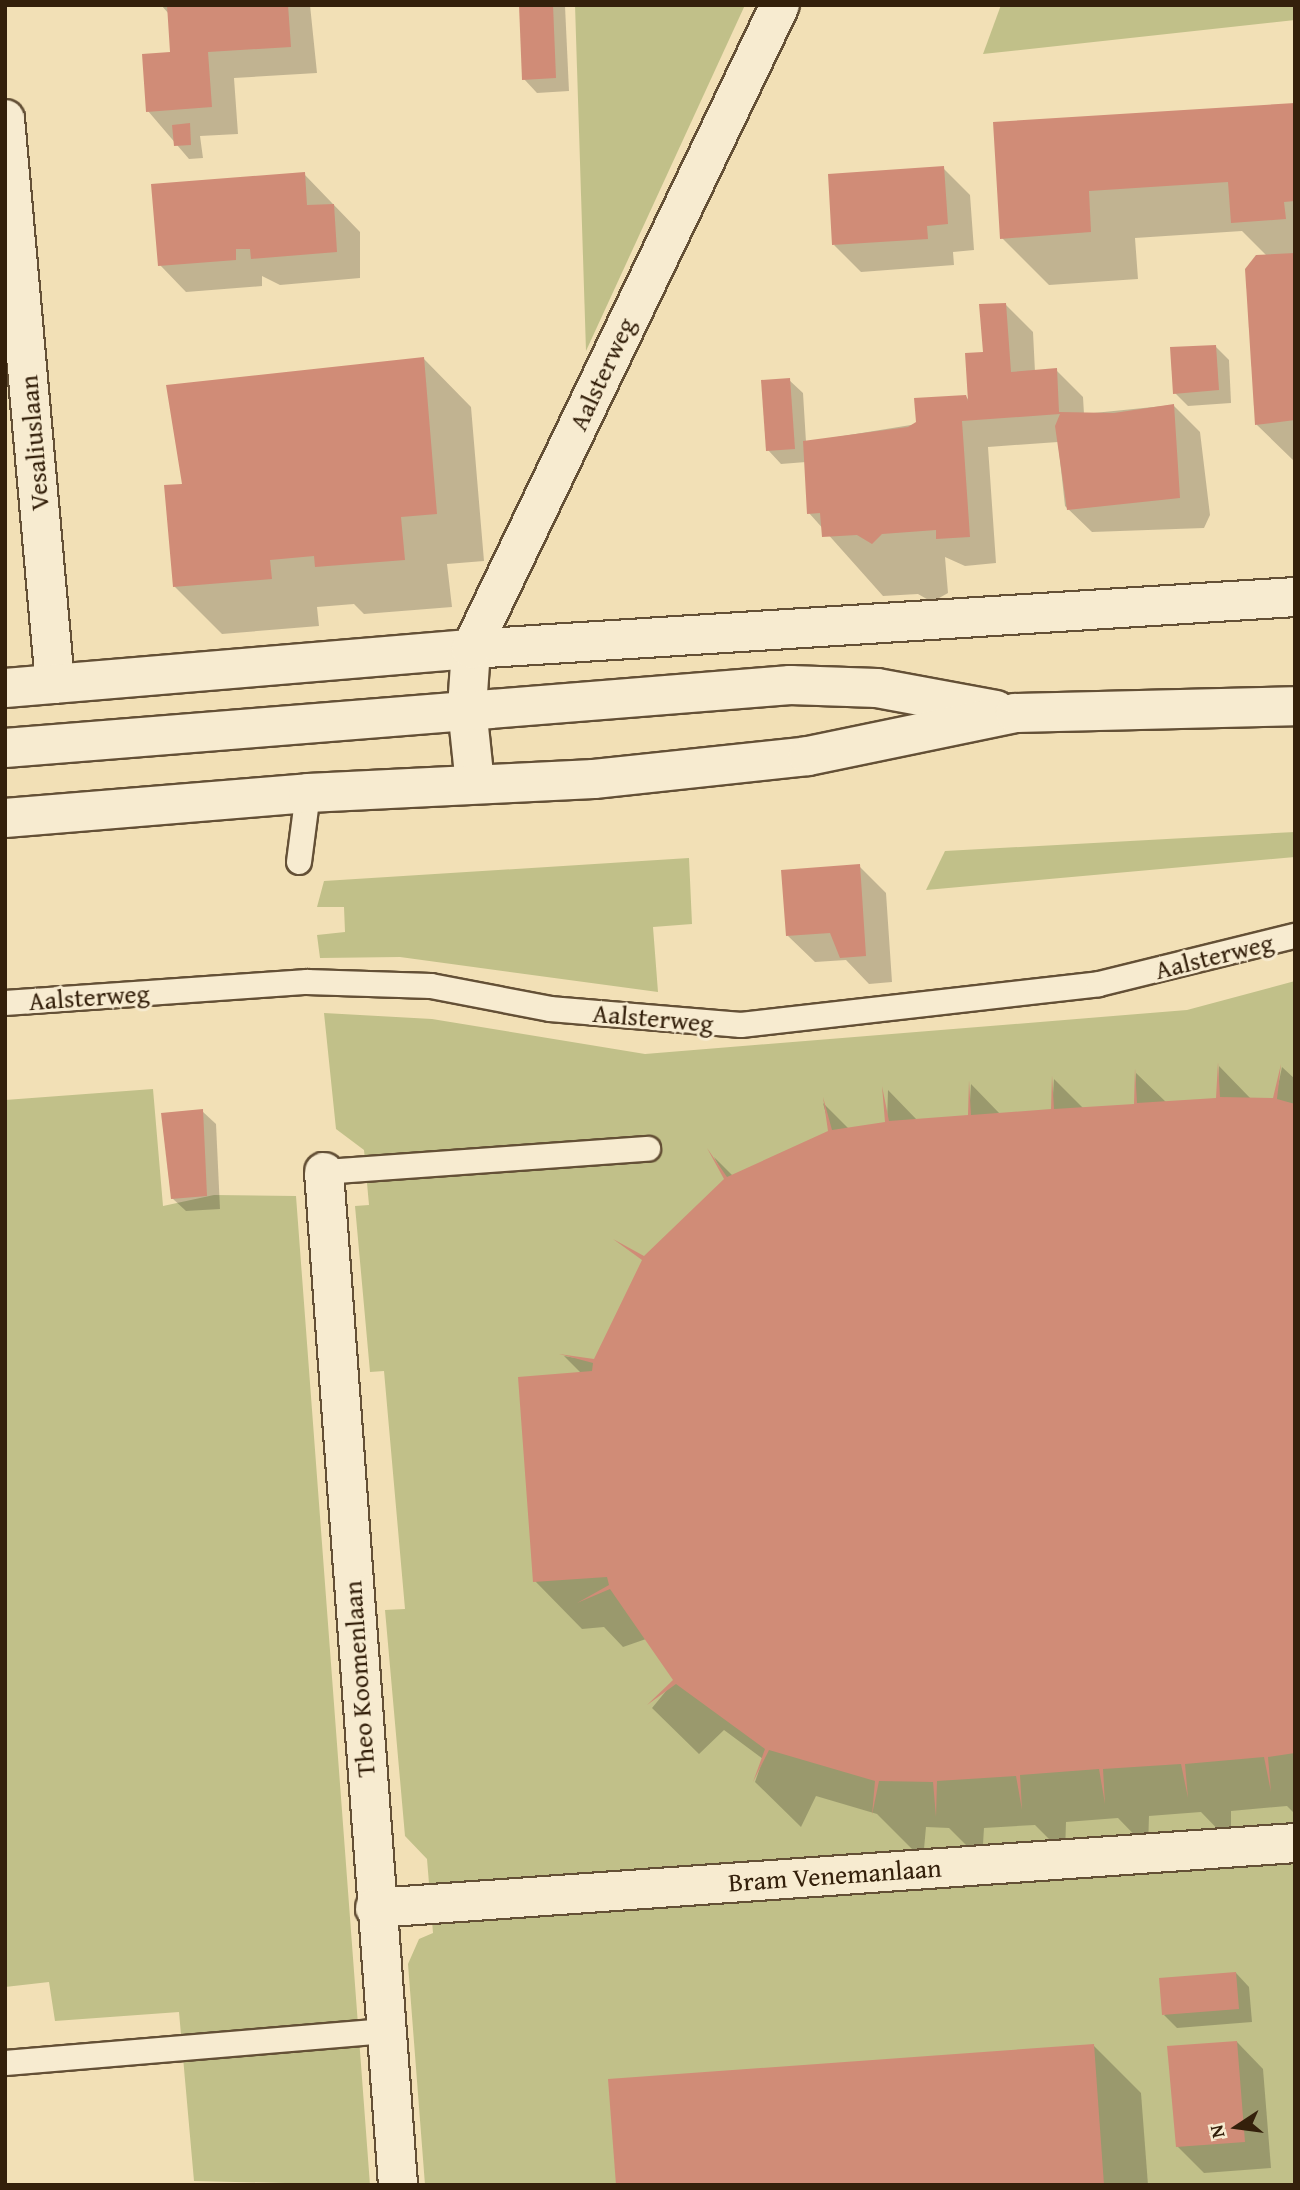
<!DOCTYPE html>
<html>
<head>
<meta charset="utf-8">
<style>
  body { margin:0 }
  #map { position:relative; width:1300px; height:2190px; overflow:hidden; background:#f2e0b6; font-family:"Gentium Book Plus",serif }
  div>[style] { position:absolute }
  .green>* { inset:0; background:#c1c089 }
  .shadow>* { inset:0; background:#0003 }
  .building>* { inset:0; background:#d08c77 }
  .roads { filter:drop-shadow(2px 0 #645036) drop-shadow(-2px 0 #645036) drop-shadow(0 2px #645036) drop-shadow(0 -2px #645036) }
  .lane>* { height:24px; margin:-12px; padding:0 12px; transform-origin:12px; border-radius:12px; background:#f7ebd0 }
  .street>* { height:38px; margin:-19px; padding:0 19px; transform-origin:19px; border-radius:19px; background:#f7ebd0 }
  .secondary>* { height:38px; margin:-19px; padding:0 19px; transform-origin:19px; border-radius:19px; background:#f7ebd0 }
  span { translate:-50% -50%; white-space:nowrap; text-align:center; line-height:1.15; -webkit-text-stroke:6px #f7ebd0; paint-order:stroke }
  .street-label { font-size:26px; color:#34200b }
  .frame { position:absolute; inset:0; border:7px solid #34200b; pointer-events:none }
  .north { position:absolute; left:1202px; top:2092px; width:70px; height:70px; -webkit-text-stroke:5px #f7ebd0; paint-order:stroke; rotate:257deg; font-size:19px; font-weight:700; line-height:28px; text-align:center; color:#34200b }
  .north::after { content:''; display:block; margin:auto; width:24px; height:32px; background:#34200b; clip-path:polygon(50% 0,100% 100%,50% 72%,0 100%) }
</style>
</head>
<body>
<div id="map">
  <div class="green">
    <i style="clip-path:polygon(575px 5px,745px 5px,586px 351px)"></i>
    <i style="clip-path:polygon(1001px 5px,1295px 5px,1295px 20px,983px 54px)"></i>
    <i style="clip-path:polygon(1295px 832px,1295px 857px,926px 890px,945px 851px)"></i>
    <i style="clip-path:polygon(689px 858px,692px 924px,653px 927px,658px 992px,400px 957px,320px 958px,317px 935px,345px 932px,344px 907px,317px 907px,324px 881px)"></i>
    <i style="clip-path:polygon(1295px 981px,1295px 2185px,425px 2185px,408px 1964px,419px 1939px,433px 1933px,427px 1859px,405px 1836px,385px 1610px,405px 1609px,384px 1371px,370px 1372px,355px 1206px,369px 1205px,364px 1150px,336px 1129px,324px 1013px,432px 1019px,645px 1054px,1187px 1010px)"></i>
    <i style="clip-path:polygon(153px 1089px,163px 1206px,214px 1195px,296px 1196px,370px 2185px,194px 2181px,179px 2012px,55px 2021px,49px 1982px,5px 1987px,5px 1100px)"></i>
  </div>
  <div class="shadow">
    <i style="clip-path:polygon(161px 5px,310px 5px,317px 73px,234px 78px,238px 134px,200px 136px,203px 158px,189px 159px,148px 111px,172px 54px,169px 14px)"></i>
    <i style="clip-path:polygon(521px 5px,565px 6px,569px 91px,537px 93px,524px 79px)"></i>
    <i style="clip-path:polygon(1295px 105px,1295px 462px,1257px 425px,1267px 256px,1242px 231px,1135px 238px,1138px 279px,1049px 285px,1002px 238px,995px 124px)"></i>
    <i style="clip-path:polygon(943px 168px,970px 195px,974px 250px,953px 252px,954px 265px,861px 272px,834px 245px)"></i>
    <i style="clip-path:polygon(304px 174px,360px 232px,360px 278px,280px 285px,262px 276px,262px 286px,186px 292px,160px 265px)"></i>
    <i style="clip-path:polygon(1006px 305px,1033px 332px,1035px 372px,1056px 370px,1083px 397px,1084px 414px,1173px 405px,1200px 432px,1210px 515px,1204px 528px,1092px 532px,1065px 506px,1058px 442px,988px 447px,996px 563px,965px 566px,945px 557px,948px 593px,932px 602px,918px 594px,883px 596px,809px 513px,806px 462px,781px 464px,768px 450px,789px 380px,803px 393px,806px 442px,917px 424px,965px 396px,970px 401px)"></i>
    <i style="clip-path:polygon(1215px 346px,1229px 360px,1231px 403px,1188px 406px,1175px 393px)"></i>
    <i style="clip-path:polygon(424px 359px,471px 407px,484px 561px,447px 564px,452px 607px,364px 614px,354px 604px,317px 607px,319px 626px,222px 634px,174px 586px,184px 485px)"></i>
    <i style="clip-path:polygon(859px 866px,886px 893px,892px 982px,869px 984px,846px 960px,815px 962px,788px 936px)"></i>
    <i style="clip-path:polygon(1219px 1066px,1252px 1100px,1275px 1100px,1282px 1067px,1295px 1079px,1295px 1814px,1287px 1806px,1231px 1811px,1231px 1843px,1201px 1812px,1149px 1816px,1148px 1849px,1118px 1818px,1066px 1822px,1065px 1855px,1035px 1825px,984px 1828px,982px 1861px,949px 1828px,926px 1827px,923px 1860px,877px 1814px,816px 1796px,801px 1827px,755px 1782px,763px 1759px,724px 1730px,699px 1754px,652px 1708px,675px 1680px,646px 1639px,623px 1647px,604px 1627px,582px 1629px,535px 1581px,582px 1374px,564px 1356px,595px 1361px,644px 1259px,726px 1180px,714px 1157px,733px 1176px,831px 1132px,823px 1103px,849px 1129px,887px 1124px,888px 1090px,918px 1121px,969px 1117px,971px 1084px,1001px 1115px,1052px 1111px,1054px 1079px,1084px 1109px,1135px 1105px,1136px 1073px,1167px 1103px,1218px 1099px)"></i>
    <i style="clip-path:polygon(202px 1111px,216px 1124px,220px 1209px,186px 1211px,172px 1198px)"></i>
    <i style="clip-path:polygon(1236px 1973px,1249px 1987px,1252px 2022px,1177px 2028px,1164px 2015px)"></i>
    <i style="clip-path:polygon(1237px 2042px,1263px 2069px,1271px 2168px,1204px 2173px,1177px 2146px)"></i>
    <i style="clip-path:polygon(1093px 2045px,1141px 2093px,1148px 2185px,618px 2185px)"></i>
  </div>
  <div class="building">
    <i style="clip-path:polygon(167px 5px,288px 5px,291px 47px,208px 52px,212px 107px,146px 112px,142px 54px,170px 52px)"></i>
    <i style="clip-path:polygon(519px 5px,553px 5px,556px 78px,522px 80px)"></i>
    <i style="clip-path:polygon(1295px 103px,1295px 201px,1284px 202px,1286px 219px,1231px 223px,1228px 182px,1089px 191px,1091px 232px,1000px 239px,993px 122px)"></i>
    <i style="clip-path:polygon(190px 123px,191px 145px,174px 146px,172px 125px)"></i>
    <i style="clip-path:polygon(944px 166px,948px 224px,927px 226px,928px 239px,832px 245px,828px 174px)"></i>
    <i style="clip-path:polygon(305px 172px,307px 205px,334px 204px,337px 252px,251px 259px,250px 249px,236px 249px,236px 260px,158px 266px,151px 184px)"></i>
    <i style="clip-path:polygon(1295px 253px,1295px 420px,1255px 425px,1245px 269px,1256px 255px)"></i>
    <i style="clip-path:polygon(1006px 303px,1011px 372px,1057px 368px,1059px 412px,1114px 413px,1174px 404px,1180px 498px,1067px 510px,1055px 426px,1060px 414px,962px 421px,970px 537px,936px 539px,936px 530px,882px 534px,872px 544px,857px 535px,822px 537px,820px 513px,807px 514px,803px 441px,908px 427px,916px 422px,914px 398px,966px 395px,968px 401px,965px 353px,983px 352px,979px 304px)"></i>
    <i style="clip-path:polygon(1216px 345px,1219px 390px,1173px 394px,1170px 347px)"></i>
    <i style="clip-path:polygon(424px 357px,437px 514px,401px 517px,405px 560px,315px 567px,314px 556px,270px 560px,272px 579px,173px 587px,164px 485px,182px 484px,166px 385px)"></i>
    <i style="clip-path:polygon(790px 378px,795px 449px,766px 451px,761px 380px)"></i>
    <i style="clip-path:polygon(860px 864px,866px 956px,840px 958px,830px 933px,786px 936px,781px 870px)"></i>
    <i style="clip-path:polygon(1218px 1062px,1220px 1097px,1273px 1098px,1281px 1064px,1277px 1099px,1295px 1104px,1295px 1753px,1268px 1757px,1271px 1792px,1264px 1757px,1185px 1764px,1188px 1798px,1181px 1764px,1103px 1769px,1105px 1804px,1099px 1769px,1020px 1775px,1022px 1810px,1016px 1776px,937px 1781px,936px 1817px,933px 1782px,879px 1781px,872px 1815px,875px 1781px,769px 1750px,753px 1782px,765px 1749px,676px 1684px,647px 1705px,673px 1680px,610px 1589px,577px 1603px,609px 1585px,607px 1577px,533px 1582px,518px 1377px,592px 1371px,593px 1363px,559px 1354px,594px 1359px,642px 1260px,613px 1239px,644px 1256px,724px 1179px,707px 1148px,727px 1177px,828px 1131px,823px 1097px,832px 1130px,885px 1122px,882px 1086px,889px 1121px,968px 1115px,969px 1080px,971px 1115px,1051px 1109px,1052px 1075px,1054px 1109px,1134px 1104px,1135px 1068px,1137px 1103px,1216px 1098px)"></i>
    <i style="clip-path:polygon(203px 1109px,207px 1196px,171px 1199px,161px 1113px)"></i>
    <i style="clip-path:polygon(1236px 1972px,1239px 2009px,1162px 2015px,1159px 1978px)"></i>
    <i style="clip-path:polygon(1237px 2041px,1245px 2142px,1176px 2147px,1167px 2046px)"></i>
    <i style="clip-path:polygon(1094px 2044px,1104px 2185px,616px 2185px,608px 2079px)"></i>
  </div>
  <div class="roads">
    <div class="lane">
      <i style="left:299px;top:862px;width:70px;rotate:-82.6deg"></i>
      <i style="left:5px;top:1003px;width:303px;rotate:-4deg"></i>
      <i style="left:307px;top:982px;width:124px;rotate:1.8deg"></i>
      <i style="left:431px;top:986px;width:121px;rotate:10.9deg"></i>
      <i style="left:550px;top:1009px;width:192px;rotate:4.8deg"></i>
      <i style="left:741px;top:1025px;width:360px;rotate:-6.5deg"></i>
      <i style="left:1099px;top:984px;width:202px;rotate:-13.8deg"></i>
      <i style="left:324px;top:1172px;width:325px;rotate:-4.1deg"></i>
      <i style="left:5px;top:2063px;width:382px;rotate:-4.8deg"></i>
    </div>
    <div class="street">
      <i style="left:5px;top:119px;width:567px;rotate:84.94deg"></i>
      <i style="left:5px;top:688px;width:468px;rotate:-4.8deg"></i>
      <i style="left:471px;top:649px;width:826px;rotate:-3.61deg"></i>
      <i style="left:475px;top:784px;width:76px;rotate:-96deg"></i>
      <i style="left:467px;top:708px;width:59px;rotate:-86.1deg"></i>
      <i style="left:471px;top:649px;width:714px;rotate:-64.37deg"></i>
      <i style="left:324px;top:1172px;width:1016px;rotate:85.82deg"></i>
      <i style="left:375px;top:1908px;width:922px;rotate:-4.04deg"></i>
    </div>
    <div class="secondary">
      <i style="left:5px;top:748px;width:788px;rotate:-4.59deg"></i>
      <i style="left:790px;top:685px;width:87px;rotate:2deg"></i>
      <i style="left:877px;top:688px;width:121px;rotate:10.5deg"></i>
      <i style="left:5px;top:818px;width:304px;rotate:-4.7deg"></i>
      <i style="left:308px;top:793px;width:286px;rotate:-2.8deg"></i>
      <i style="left:594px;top:779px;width:215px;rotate:-6.1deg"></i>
      <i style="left:808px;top:756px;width:211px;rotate:-11.7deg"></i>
      <i style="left:1015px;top:713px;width:280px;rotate:-1.4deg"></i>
    </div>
  </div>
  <div class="street-label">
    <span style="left:602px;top:374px;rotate:-65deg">Aalsterweg</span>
    <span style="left:34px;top:443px;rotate:-95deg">Vesaliuslaan</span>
    <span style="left:1214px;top:956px;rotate:-14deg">Aalsterweg</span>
    <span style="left:89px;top:997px;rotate:-4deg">Aalsterweg</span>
    <span style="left:653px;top:1018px;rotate:5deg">Aalsterweg</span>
    <span style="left:359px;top:1679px;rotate:-94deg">Theo Koomenlaan</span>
    <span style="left:835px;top:1875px;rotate:-4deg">Bram Venemanlaan</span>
  </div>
  <div class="frame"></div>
  <div class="north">N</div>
</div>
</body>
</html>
